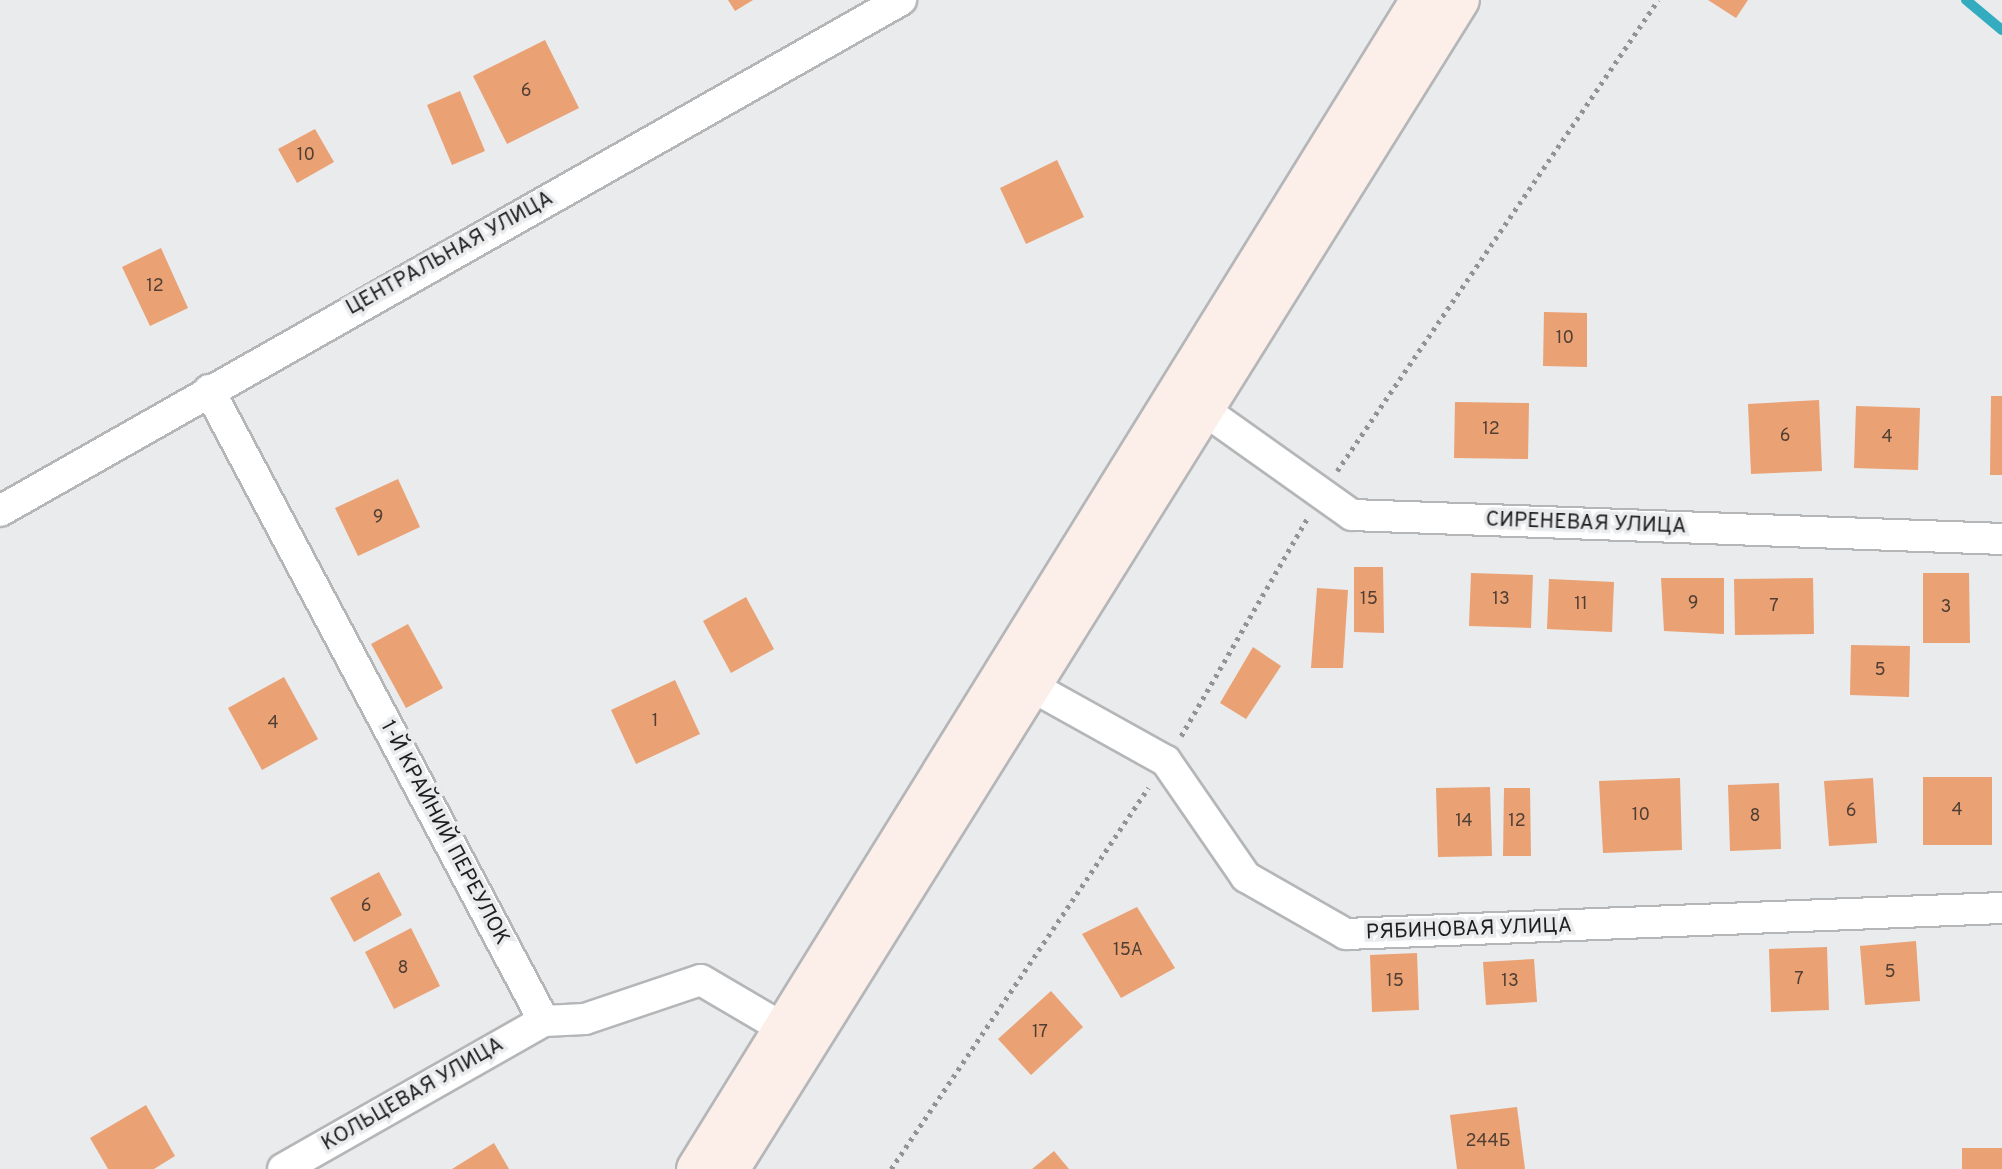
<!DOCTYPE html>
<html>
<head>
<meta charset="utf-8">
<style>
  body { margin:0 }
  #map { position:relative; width:2002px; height:1169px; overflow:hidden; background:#e9ebed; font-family:Overpass,sans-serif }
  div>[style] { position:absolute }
  .stream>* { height:10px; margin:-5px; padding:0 5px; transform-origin:5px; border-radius:5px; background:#34acc0 }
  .building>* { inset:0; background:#eaa174 }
  .path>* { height:4.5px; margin-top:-2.25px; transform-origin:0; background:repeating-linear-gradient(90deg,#929394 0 3.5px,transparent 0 8.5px) }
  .roads { filter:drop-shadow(2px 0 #b4b6b8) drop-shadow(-2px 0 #b4b6b8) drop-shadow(0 2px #b4b6b8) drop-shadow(0 -2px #b4b6b8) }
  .minor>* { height:30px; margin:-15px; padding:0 15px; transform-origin:15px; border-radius:15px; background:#fff }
  .secondary>* { height:38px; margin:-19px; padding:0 19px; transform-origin:19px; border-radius:19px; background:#fceee9 }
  span { translate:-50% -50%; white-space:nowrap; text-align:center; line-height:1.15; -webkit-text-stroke:7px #e9ebed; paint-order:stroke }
  .number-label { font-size:18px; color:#513f34 }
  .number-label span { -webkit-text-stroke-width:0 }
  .street-label { font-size:21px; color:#1e1e1f }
</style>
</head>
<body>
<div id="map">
  <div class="stream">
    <i style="left:1966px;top:0;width:47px;rotate:39.8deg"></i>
  </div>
  <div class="building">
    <i style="clip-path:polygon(728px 0,753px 0,735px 11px)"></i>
    <i style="clip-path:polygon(1708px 0,1748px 0,1736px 18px)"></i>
    <i style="clip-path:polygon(545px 40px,579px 108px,507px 144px,473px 76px)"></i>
    <i style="clip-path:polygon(460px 91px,485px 151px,452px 165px,427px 105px)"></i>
    <i style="clip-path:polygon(315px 129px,334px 162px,297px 183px,278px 149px)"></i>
    <i style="clip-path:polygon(1057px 160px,1084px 217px,1026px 244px,1000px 188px)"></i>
    <i style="clip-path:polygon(161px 248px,188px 308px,150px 326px,122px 267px)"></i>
    <i style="clip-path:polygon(1544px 312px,1587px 313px,1587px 367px,1543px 366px)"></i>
    <i style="clip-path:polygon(1991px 396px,2002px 396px,2002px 475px,1990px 475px)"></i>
    <i style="clip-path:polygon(1819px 400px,1822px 471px,1751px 474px,1748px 404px)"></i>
    <i style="clip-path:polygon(1455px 402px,1529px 403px,1528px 459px,1454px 458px)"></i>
    <i style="clip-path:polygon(1856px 406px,1920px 408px,1918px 470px,1854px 468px)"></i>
    <i style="clip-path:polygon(398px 479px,420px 527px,358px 556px,335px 508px)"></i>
    <i style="clip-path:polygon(1354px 567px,1383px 567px,1384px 633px,1354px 632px)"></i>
    <i style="clip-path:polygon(1471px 573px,1533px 575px,1531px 628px,1469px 626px)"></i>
    <i style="clip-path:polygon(1923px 573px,1969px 573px,1970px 643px,1923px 643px)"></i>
    <i style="clip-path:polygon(1661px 578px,1724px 578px,1724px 634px,1664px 631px)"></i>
    <i style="clip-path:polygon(1813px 578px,1814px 634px,1735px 635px,1734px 579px)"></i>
    <i style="clip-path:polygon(1549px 579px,1614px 582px,1612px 632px,1547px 629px)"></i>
    <i style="clip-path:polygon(1317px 588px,1348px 590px,1343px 668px,1311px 668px)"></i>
    <i style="clip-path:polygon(746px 597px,774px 649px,731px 673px,703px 621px)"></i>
    <i style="clip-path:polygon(408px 624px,443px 688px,406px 708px,371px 644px)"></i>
    <i style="clip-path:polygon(1851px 645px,1910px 646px,1909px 697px,1850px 695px)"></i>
    <i style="clip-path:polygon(1253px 647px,1281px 666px,1246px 719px,1220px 703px)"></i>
    <i style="clip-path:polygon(284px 677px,318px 739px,262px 770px,228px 708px)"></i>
    <i style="clip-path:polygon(675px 680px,700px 734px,636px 764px,611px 710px)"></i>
    <i style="clip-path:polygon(1923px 777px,1992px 777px,1992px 845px,1923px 845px)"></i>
    <i style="clip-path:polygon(1680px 778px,1682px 850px,1603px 853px,1599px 781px)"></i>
    <i style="clip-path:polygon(1873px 778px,1877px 843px,1829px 846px,1824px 781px)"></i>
    <i style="clip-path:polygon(1779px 783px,1781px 849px,1730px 851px,1728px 785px)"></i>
    <i style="clip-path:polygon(1490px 787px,1492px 856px,1438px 857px,1436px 788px)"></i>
    <i style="clip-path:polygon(1504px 788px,1530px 788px,1531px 856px,1503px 856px)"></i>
    <i style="clip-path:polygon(379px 872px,402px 915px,354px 942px,330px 898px)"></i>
    <i style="clip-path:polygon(1137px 907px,1175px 968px,1121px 998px,1082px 934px)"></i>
    <i style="clip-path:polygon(411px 928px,440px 986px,394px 1009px,365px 952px)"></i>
    <i style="clip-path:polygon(1916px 941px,1920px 1001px,1865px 1005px,1860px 946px)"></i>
    <i style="clip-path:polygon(1827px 947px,1829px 1010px,1771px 1012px,1769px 949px)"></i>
    <i style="clip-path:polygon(1417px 953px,1419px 1010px,1372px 1012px,1370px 955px)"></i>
    <i style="clip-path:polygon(1534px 959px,1537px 1002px,1486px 1005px,1483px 962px)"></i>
    <i style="clip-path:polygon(1051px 991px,1083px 1027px,1031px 1075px,998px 1039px)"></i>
    <i style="clip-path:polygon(146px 1105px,175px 1156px,154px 1169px,108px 1169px,90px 1138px)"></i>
    <i style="clip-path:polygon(1517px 1107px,1525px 1169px,1457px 1169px,1450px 1115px)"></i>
    <i style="clip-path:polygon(494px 1143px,509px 1169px,452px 1169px)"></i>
    <i style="clip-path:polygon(1962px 1148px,2002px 1148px,2002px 1169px,1962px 1169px)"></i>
    <i style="clip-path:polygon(1054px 1151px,1069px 1169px,1032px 1169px)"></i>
  </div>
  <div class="path">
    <i style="left:1337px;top:471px;width:570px;rotate:-55.72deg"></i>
    <i style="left:1181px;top:736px;width:251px;rotate:-59.9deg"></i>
    <i style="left:891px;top:1169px;width:460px;rotate:-56deg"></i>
  </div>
  <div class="roads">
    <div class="minor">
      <i style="left:209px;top:390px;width:714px;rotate:62.04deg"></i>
      <i style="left:544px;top:1021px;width:41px;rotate:-2.8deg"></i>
      <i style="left:585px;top:1019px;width:122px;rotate:-18.6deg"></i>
      <i style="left:701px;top:980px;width:115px;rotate:30.4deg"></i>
      <i style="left:1204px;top:410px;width:181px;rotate:35.4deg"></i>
      <i style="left:1352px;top:515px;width:650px;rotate:2.11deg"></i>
      <i style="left:0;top:511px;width:1036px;rotate:-29.56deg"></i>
      <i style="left:1031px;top:686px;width:154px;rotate:29.1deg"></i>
      <i style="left:1166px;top:761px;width:141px;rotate:55.4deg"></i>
      <i style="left:1246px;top:877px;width:115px;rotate:29.7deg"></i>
      <i style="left:1346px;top:934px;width:657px;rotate:-2.27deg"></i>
      <i style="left:283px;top:1169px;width:300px;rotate:-29.6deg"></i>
    </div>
    <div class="secondary">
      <i style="left:696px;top:1169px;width:1375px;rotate:-58.23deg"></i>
      <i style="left:730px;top:1169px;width:1378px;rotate:-58.02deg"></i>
    </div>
  </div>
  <div class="number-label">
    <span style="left:526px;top:92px">6</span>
    <span style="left:306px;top:156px">10</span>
    <span style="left:155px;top:287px">12</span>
    <span style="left:1565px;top:339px">10</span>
    <span style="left:1491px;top:430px">12</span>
    <span style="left:1785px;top:437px">6</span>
    <span style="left:1887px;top:438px">4</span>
    <span style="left:378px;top:518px">9</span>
    <span style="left:1369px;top:600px">15</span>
    <span style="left:1501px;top:600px">13</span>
    <span style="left:1693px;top:604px">9</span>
    <span style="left:1581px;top:605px">11</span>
    <span style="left:1774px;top:607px">7</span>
    <span style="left:1946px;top:608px">3</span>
    <span style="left:1880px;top:671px">5</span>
    <span style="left:655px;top:722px">1</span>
    <span style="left:273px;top:724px">4</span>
    <span style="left:1957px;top:811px">4</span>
    <span style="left:1851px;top:812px">6</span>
    <span style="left:1641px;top:816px">10</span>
    <span style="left:1755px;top:817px">8</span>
    <span style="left:1464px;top:822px">14</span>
    <span style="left:1517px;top:822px">12</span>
    <span style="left:366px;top:907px">6</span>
    <span style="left:1128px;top:951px">15А</span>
    <span style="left:403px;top:969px">8</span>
    <span style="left:1890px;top:973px">5</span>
    <span style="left:1799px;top:980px">7</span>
    <span style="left:1395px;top:982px">15</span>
    <span style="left:1510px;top:982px">13</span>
    <span style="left:1040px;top:1033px">17</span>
    <span style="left:1488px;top:1142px">244Б</span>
  </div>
  <div class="street-label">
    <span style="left:450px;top:254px;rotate:-29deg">ЦЕНТРАЛЬНАЯ УЛИЦА</span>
    <span style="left:1586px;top:524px;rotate:2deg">СИРЕНЕВАЯ УЛИЦА</span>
    <span style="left:444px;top:833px;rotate:62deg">1-Й КРАЙНИЙ ПЕРЕУЛОК</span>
    <span style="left:1469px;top:930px;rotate:-2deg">РЯБИНОВАЯ УЛИЦА</span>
    <span style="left:413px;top:1095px;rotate:-30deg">КОЛЬЦЕВАЯ УЛИЦА</span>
  </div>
</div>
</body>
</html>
